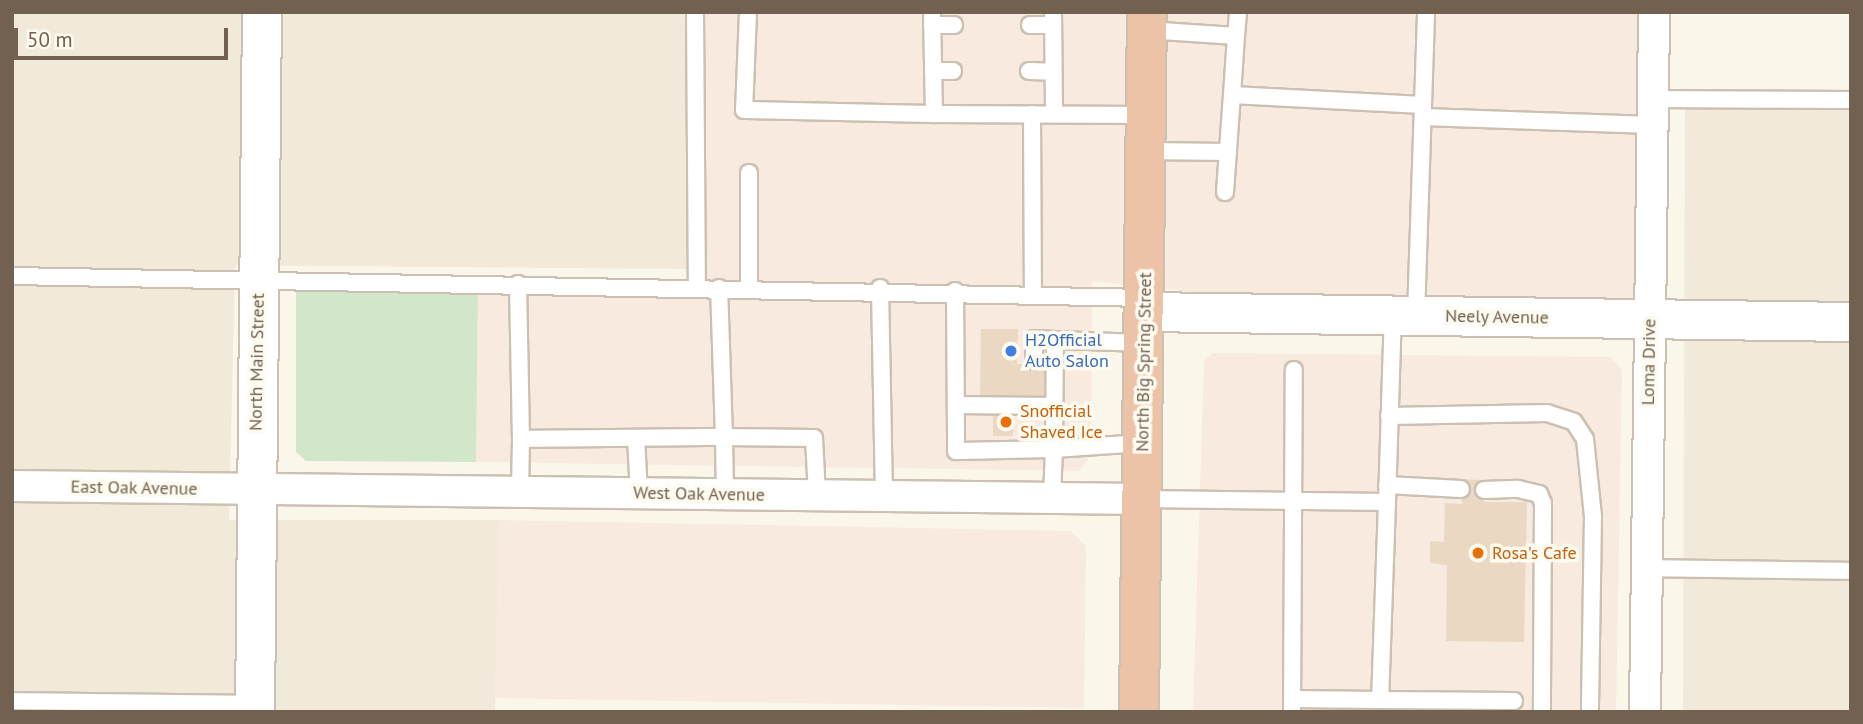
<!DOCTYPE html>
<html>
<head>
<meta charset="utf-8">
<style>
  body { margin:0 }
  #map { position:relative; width:1863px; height:724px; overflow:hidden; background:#faf6ea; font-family:"PT Sans",sans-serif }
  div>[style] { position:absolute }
  .residential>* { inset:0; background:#f1e9d9 }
  .commercial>* { inset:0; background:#f9eadf }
  .green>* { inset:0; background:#d2e7ca }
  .building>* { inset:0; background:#ead8c3 }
  .roads { filter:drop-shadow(2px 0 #cbc0b1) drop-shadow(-2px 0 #cbc0b1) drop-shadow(0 2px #cbc0b1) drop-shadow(0 -2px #cbc0b1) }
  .lane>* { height:16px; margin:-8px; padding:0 8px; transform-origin:8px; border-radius:8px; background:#fff }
  .street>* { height:30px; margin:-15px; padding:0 15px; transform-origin:15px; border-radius:15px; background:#fff }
  .secondary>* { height:38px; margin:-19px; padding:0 19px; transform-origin:19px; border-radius:19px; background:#fff }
  .highway>* { height:38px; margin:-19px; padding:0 19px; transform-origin:19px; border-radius:19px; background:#edc3a8 }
  .dots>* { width:19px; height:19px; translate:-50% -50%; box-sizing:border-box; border:4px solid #fdfaf0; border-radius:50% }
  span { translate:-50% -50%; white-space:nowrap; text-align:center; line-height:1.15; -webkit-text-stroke:7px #fdfaf0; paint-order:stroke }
  .street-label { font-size:18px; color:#726150 }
  .shop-label { font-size:18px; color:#366cbe }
  .left { translate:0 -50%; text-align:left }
  .food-label { font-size:18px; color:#c56008 }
  .frame { position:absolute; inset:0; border:14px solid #726150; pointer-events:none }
  .scale { position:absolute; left:14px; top:28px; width:214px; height:32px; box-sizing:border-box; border:4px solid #726150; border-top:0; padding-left:9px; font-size:21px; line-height:24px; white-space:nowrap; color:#726150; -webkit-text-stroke:5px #fdfaf0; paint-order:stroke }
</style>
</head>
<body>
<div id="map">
  <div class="residential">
    <i style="clip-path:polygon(12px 12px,690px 12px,690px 269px,235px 265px,229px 520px,499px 520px,495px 711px,525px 712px,12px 712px)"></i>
    <i style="clip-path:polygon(1685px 107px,1851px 110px,1851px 712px,1683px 712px)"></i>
  </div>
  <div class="commercial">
    <i style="clip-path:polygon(690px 12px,1654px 12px,1650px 319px,1417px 317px,1092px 281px,1091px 455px,1079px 471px,476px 462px,478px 290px,687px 291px)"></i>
    <i style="clip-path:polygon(1212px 353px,1610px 357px,1622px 370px,1616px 712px,1193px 712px,1204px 362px)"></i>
    <i style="clip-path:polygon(499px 520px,1071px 531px,1086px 546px,1084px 708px,495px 698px)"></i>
  </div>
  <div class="green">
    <i style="clip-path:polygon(296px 288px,478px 290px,476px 462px,306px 461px,296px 452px)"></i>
  </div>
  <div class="building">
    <i style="clip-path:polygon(981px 329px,1018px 329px,1017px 364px,1048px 365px,1048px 398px,980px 397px)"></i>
    <i style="clip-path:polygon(993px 410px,1013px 411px,1013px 436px,993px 436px)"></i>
    <i style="clip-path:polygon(1461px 479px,1483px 480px,1484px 502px,1527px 502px,1524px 642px,1446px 641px,1447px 565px,1430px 563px,1430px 541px,1444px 542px,1445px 503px,1462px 504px)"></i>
  </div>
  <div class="roads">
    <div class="lane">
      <i style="left:695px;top:12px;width:276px;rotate:89.6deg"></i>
      <i style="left:748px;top:12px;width:98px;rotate:92.3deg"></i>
      <i style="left:744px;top:110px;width:190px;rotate:1.2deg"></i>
      <i style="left:932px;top:12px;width:102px;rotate:88.9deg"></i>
      <i style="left:934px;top:114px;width:213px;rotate:0.3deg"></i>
      <i style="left:1053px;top:12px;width:102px;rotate:89.4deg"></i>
      <i style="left:932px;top:25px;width:22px"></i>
      <i style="left:1030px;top:25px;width:23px"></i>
      <i style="left:1147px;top:30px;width:89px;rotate:3.9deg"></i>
      <i style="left:1236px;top:36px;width:59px;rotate:93.9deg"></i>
      <i style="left:1232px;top:95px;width:191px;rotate:3deg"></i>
      <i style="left:1236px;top:36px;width:24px;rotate:-85deg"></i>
      <i style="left:933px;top:71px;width:20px"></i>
      <i style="left:1029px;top:71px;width:24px;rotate:2deg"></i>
      <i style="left:1653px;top:99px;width:198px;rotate:0.3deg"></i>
      <i style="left:1032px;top:114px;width:179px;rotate:89.7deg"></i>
      <i style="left:1423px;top:117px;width:229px;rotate:2deg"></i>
      <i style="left:1146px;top:151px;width:82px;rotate:0.7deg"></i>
      <i style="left:1225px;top:192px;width:97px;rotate:-85.9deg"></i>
      <i style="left:12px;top:276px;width:1132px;rotate:1.11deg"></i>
      <i style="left:518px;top:284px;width:155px;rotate:88.9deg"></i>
      <i style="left:521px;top:439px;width:203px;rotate:-0.6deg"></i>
      <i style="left:724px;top:437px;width:149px;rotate:-91.9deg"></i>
      <i style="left:749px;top:288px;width:115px;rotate:-90deg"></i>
      <i style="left:880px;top:288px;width:208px;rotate:88.9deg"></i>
      <i style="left:955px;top:291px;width:160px;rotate:89.6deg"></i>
      <i style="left:956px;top:451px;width:98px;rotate:-1.2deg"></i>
      <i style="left:1054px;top:449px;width:109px;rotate:-89.5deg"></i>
      <i style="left:1055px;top:340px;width:90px;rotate:1.9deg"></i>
      <i style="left:1416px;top:316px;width:304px;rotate:-88.1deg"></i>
      <i style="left:1034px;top:361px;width:22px;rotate:-90deg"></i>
      <i style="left:1034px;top:339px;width:21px;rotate:3deg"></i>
      <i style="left:956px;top:405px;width:98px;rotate:0.6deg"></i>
      <i style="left:1389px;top:416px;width:158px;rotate:-1.1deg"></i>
      <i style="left:1547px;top:413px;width:28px;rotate:18deg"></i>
      <i style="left:1574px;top:422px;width:20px;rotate:57deg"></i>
      <i style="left:1585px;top:439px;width:77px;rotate:84.1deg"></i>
      <i style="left:1593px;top:516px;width:196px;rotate:90.9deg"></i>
      <i style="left:636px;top:438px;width:55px;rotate:86.9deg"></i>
      <i style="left:1387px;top:485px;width:74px;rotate:3.1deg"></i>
      <i style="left:1484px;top:490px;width:34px;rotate:-2deg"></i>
      <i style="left:1518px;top:489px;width:22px;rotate:13deg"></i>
      <i style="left:1539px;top:494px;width:10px;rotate:66deg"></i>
      <i style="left:1543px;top:503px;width:209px;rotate:90.3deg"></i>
      <i style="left:520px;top:492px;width:53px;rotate:-88.9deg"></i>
      <i style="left:725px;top:495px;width:58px;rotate:-91deg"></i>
      <i style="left:724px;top:437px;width:90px;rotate:0.6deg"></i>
      <i style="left:814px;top:438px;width:57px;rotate:87deg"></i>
      <i style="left:1052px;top:498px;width:49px;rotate:-87.7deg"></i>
      <i style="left:1054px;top:449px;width:88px;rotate:-3.9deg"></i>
      <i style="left:1141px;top:499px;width:246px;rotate:0.7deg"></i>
      <i style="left:1387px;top:502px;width:198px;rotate:92deg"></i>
      <i style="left:1380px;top:700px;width:88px;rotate:-179.3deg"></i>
      <i style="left:1387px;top:502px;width:186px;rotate:-88.2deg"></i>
      <i style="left:1647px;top:568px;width:204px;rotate:0.8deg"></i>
      <i style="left:1380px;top:700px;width:134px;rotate:0.4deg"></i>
      <i style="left:12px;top:701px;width:243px;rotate:0.7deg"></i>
      <i style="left:1292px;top:712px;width:342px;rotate:-89.7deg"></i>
    </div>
    <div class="street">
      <i style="left:12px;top:486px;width:1129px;rotate:0.66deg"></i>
      <i style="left:1645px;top:712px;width:700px;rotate:-89.26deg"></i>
    </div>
    <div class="secondary">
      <i style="left:1144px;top:312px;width:707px;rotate:0.81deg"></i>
      <i style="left:255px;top:712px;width:700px;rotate:-89.43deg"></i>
    </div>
    <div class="highway">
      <i style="left:1139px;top:712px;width:700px;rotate:-89.35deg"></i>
    </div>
  </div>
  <div class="dots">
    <i style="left:1011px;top:351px;background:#3f7fe0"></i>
    <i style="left:1006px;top:422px;background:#e8710a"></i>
    <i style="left:1478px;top:553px;background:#e8710a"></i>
  </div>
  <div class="street-label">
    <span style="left:1497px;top:317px;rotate:1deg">Neely Avenue</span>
    <span style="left:257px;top:362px;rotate:-89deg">North Main Street</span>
    <span style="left:1144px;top:362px;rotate:-89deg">North Big Spring Street</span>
    <span style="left:1649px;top:362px;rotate:-89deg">Loma Drive</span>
    <span style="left:134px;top:488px;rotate:1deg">East Oak Avenue</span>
    <span style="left:699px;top:494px;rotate:1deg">West Oak Avenue</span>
  </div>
  <div class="shop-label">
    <span class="left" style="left:1025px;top:351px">H2Official<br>Auto Salon</span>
  </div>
  <div class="food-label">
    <span class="left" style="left:1020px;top:422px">Snofficial<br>Shaved Ice</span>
    <span class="left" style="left:1492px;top:553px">Rosa's Cafe</span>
  </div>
  <div class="frame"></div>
  <div class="scale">50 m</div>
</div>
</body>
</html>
